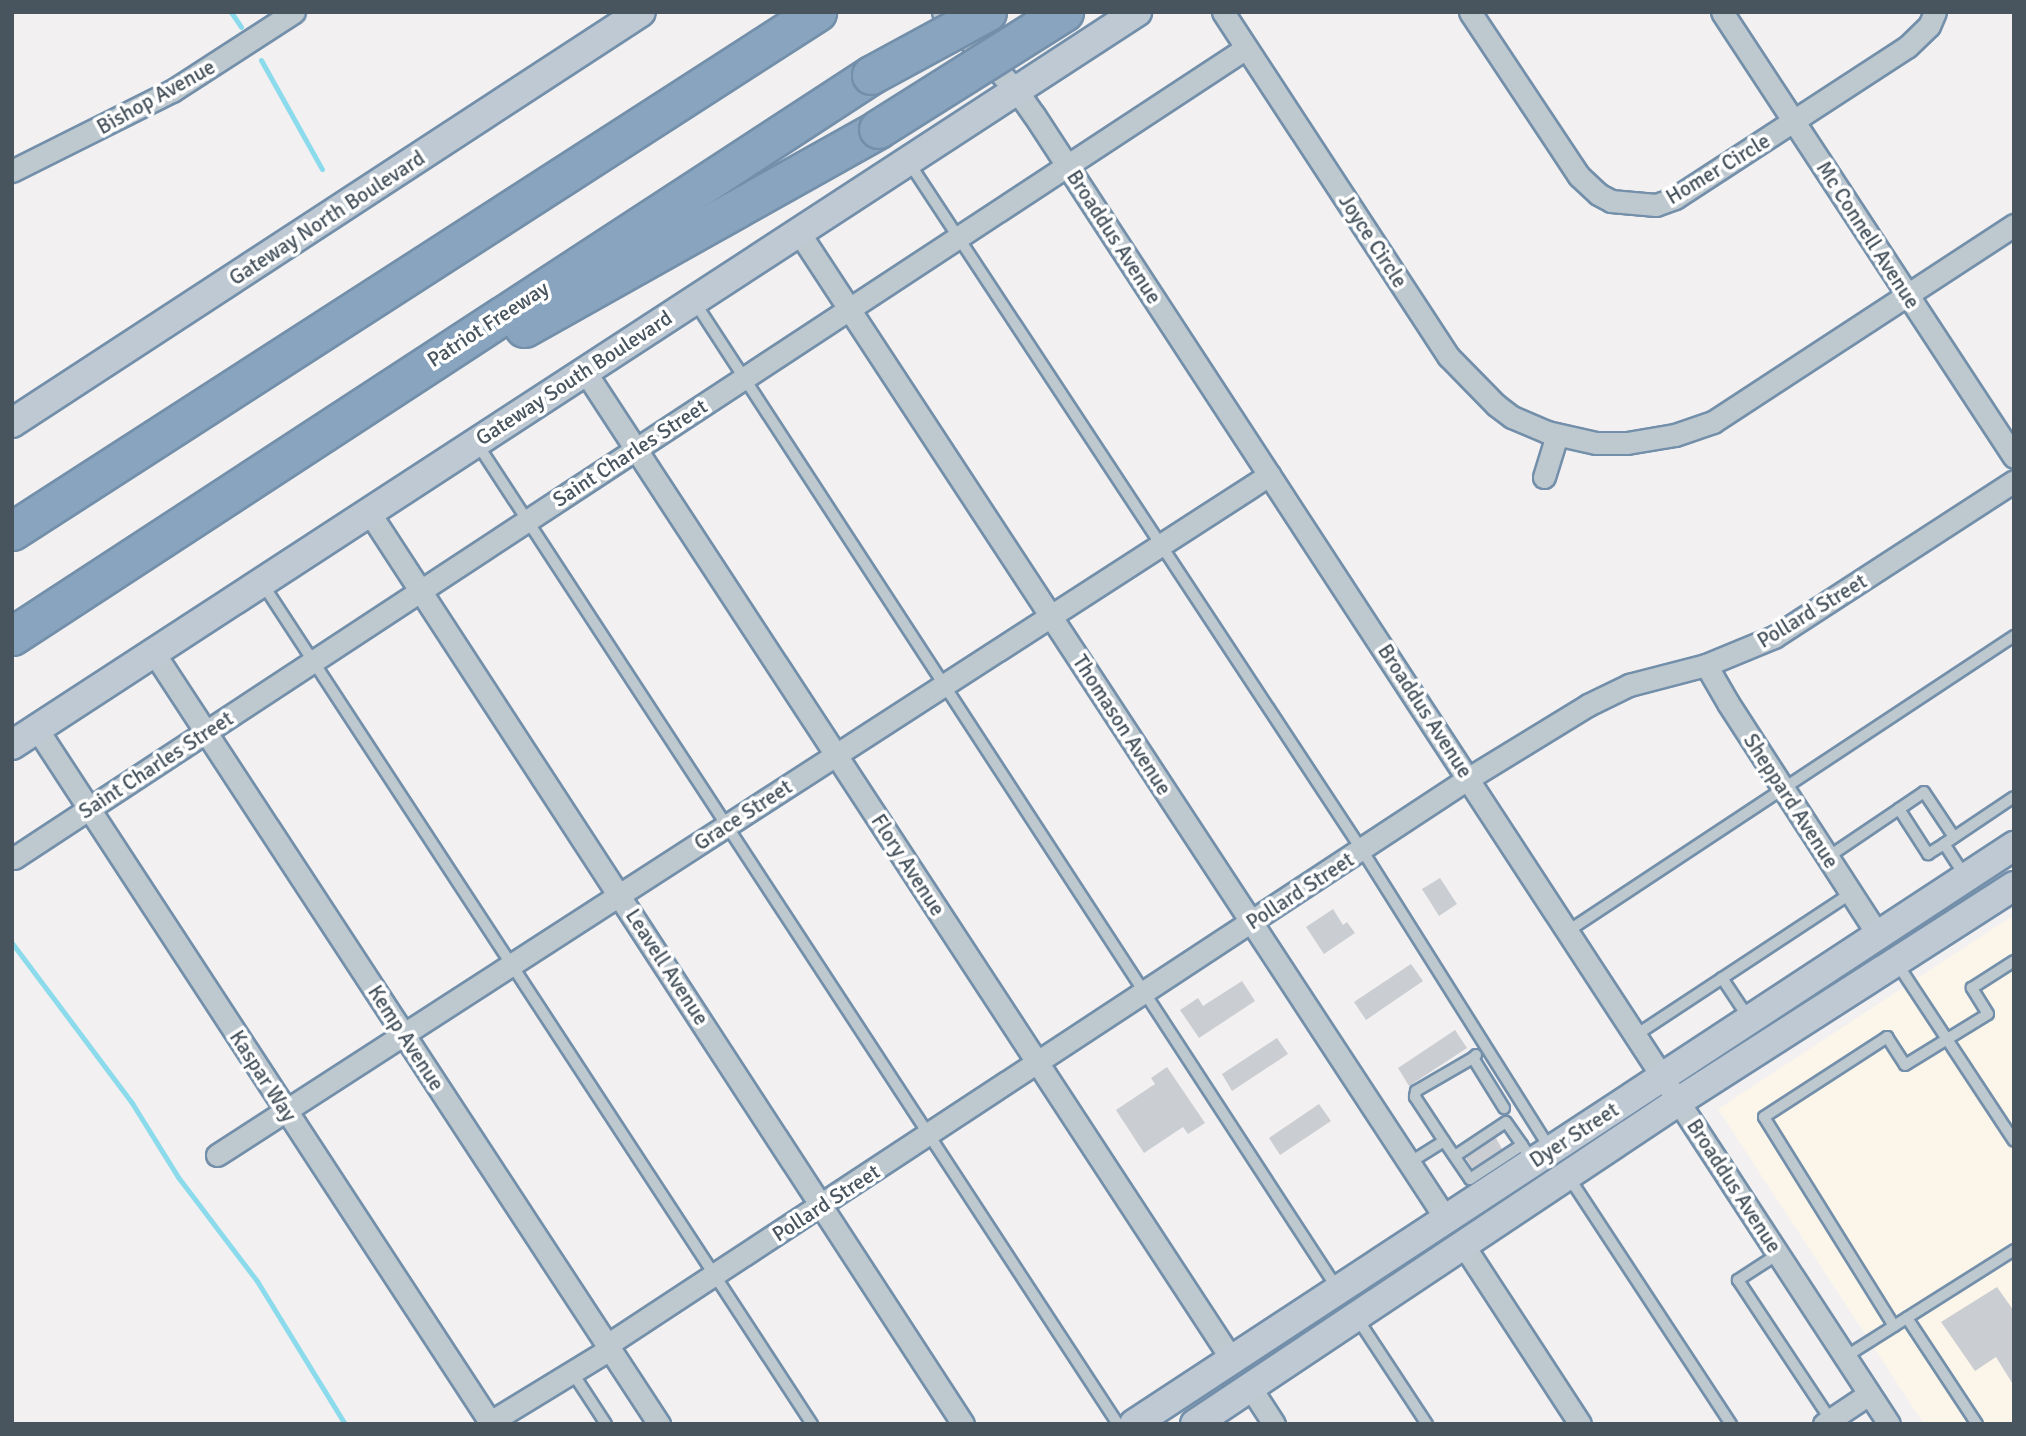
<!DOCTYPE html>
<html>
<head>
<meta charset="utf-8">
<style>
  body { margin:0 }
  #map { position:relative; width:2026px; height:1436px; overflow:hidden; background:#f2f0f0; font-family:Signika,sans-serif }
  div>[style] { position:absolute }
  .commercial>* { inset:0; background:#fcf6ea }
  .stream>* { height:5px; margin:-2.5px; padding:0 2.5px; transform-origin:2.5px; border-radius:2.5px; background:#8cdbec }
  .building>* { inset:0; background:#cacdd2 }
  .roads { filter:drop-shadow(2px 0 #738faa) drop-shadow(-2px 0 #738faa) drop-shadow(0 2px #738faa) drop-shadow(0 -2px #738faa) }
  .lane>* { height:10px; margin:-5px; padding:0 5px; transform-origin:5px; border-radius:5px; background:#bec8cf }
  .street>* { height:21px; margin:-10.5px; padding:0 10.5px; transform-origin:10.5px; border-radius:10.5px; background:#bec8cf }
  .secondary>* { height:28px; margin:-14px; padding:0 14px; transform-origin:14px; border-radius:14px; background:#bec9d4 }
  .highway>* { height:37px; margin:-18.5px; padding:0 18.5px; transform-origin:18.5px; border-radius:18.5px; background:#88a4be }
  .bridges { filter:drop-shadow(2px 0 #738faa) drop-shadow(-2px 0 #738faa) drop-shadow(0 2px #738faa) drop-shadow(0 -2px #738faa) }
  .highway-bridge>* { height:37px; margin:-18.5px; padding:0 18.5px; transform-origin:18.5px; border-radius:18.5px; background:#88a4be }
  span { translate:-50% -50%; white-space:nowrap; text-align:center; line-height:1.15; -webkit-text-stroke:7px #fff; paint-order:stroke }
  .street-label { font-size:21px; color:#48545e }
  .frame { position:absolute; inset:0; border:14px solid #48545e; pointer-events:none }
</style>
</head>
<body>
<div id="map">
  <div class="commercial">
    <i style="clip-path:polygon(2014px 915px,2014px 1424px,1924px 1424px,1718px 1109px)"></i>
  </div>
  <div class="stream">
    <i style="left:231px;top:12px;width:18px;rotate:56deg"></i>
    <i style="left:261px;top:60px;width:125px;rotate:60.8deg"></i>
    <i style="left:12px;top:943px;width:200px;rotate:53.1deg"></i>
    <i style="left:132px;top:1103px;width:87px;rotate:58.1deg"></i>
    <i style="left:178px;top:1177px;width:131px;rotate:52.8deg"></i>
    <i style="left:257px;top:1281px;width:168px;rotate:58.4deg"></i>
  </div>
  <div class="building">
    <i style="clip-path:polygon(1440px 878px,1457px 904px,1439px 916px,1422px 889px)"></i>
    <i style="clip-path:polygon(1333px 909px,1343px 925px,1347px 922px,1355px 933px,1324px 954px,1306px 927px)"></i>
    <i style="clip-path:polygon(1411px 964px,1423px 981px,1366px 1020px,1354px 1002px)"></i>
    <i style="clip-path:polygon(1242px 981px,1255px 1001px,1199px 1038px,1180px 1010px,1198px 998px,1203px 1006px)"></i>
    <i style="clip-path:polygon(1455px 1030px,1467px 1048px,1409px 1086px,1398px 1068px)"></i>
    <i style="clip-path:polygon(1277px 1038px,1288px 1054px,1232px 1091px,1222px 1074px)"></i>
    <i style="clip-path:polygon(1167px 1067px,1205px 1123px,1188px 1134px,1183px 1127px,1144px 1153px,1116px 1110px,1155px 1084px,1151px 1078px)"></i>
    <i style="clip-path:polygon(1319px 1104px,1331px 1121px,1280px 1155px,1269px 1138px)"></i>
    <i style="clip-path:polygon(1496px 1138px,1502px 1149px,1472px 1168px,1466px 1158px)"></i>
    <i style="clip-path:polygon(1997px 1287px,2014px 1311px,2014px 1386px,1996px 1357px,1975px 1371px,1941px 1322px)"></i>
  </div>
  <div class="roads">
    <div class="lane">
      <i style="left:908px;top:161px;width:825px;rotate:56.62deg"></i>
      <i style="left:1362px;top:850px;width:352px;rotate:57.8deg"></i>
      <i style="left:694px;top:301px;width:1178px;rotate:56.92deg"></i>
      <i style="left:478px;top:445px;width:1170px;rotate:56.83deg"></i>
      <i style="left:262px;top:583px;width:1005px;rotate:56.82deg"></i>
      <i style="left:1899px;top:809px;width:30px;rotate:-34deg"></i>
      <i style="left:1924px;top:792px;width:54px;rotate:56.3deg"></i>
      <i style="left:1828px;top:857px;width:86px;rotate:-34.1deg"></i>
      <i style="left:1899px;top:809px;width:54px;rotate:57.2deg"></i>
      <i style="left:1928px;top:854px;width:19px;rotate:-32deg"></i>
      <i style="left:1965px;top:876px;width:38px;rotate:-123deg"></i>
      <i style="left:1944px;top:844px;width:84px;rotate:-33.9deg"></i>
      <i style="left:1568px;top:931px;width:535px;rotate:-33.48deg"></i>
      <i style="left:1896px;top:962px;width:214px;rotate:56.6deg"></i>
      <i style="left:1722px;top:978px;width:47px;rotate:56.3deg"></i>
      <i style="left:1636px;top:1035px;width:258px;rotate:-33.4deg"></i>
      <i style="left:1476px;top:1055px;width:4px;rotate:135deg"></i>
      <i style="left:1473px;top:1058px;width:59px;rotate:58.2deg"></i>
      <i style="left:1444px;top:1141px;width:53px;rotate:-123.4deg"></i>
      <i style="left:1415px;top:1097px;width:6px;rotate:-81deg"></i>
      <i style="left:1416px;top:1091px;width:66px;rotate:-30.1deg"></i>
      <i style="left:1455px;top:1156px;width:61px;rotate:-33.7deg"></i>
      <i style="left:1506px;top:1122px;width:28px;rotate:55deg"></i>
      <i style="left:1409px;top:1163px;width:41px;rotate:-32.2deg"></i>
      <i style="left:1444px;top:1141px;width:46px;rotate:55.6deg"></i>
      <i style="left:1470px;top:1179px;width:62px;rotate:-33.2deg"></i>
      <i style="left:1522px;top:1145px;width:20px;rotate:57deg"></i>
      <i style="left:1568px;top:1176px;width:297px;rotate:56.7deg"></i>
      <i style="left:1778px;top:1254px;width:48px;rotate:147deg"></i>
      <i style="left:1738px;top:1280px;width:167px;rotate:56.5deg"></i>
      <i style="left:1357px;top:1318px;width:127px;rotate:56.6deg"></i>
      <i style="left:1907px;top:1318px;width:127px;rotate:56.6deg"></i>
      <i style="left:1894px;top:1326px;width:142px;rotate:-32.3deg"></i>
      <i style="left:1845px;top:1357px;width:58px;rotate:-32.3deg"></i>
      <i style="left:1894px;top:1326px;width:246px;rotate:-121.9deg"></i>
      <i style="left:1764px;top:1117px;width:147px;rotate:-33deg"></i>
      <i style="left:1887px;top:1037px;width:33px;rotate:57deg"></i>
      <i style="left:1905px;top:1065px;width:97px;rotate:-31.6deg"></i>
      <i style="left:1988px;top:1014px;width:31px;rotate:-122deg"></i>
      <i style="left:1972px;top:988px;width:50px;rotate:-32.7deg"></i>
      <i style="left:572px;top:1372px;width:62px;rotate:56.8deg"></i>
    </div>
    <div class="street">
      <i style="left:943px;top:12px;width:108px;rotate:46.9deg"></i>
      <i style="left:1017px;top:91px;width:29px;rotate:55deg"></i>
      <i style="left:1034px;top:115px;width:1563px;rotate:56.85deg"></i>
      <i style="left:1223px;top:12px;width:412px;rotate:56.8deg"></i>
      <i style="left:1449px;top:357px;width:67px;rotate:45.6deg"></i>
      <i style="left:1496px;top:405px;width:20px;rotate:37deg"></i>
      <i style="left:1512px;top:417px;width:38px;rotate:23deg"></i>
      <i style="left:1547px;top:432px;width:50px;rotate:12.7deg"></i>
      <i style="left:1596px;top:443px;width:31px"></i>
      <i style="left:1627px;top:443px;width:49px;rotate:-9.5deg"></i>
      <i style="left:1675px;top:435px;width:40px;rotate:-18.9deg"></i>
      <i style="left:1713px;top:422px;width:360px;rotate:-33.2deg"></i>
      <i style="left:1470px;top:12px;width:197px;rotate:56.4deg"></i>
      <i style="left:1579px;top:176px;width:26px;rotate:43deg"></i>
      <i style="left:1598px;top:194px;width:15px;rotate:28deg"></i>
      <i style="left:1611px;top:201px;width:45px;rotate:5.1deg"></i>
      <i style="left:1656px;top:205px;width:20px;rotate:-20deg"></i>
      <i style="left:1675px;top:198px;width:277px;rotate:-33.1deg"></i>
      <i style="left:1907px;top:47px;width:30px;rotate:-44deg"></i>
      <i style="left:1929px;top:26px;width:15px;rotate:-67deg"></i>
      <i style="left:1722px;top:12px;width:532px;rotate:56.73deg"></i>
      <i style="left:12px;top:171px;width:179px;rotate:-26.6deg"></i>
      <i style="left:172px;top:91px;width:145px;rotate:-32.9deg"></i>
      <i style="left:798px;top:231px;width:1182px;rotate:56.74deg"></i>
      <i style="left:584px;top:370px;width:1183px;rotate:56.79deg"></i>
      <i style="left:1544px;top:477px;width:44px;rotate:-72.8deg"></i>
      <i style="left:369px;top:512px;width:1088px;rotate:56.92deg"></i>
      <i style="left:154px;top:653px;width:922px;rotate:56.78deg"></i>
      <i style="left:1706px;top:665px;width:44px;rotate:59.9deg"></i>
      <i style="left:1728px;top:703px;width:276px;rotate:57.1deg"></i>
      <i style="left:37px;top:729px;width:828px;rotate:56.83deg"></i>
      <i style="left:14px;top:858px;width:1474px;rotate:-33.32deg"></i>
      <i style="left:217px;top:1155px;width:1253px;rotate:-32.88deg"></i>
      <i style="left:1464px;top:1246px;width:212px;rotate:56.9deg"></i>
      <i style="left:607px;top:1345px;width:1032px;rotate:-33.34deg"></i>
      <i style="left:1469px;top:778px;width:140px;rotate:-31.5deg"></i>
      <i style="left:1588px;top:705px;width:46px;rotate:-26deg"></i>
      <i style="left:1629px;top:685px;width:80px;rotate:-14.6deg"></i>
      <i style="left:1706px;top:665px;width:74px;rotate:-22.4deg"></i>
      <i style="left:1774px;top:637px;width:286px;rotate:-33deg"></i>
      <i style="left:1250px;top:1387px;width:44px;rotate:57deg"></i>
      <i style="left:487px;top:1424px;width:144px;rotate:-31.4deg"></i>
      <i style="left:1824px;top:1424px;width:54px;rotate:-33.7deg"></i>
    </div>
    <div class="secondary">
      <i style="left:12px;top:423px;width:751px;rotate:-33.16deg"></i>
      <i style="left:12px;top:745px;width:1343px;rotate:-33.09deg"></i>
      <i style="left:1134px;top:1424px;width:1053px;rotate:-33.3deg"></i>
      <i style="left:1195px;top:1424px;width:582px;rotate:-33.72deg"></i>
      <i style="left:1679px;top:1101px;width:398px;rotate:-32.7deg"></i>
    </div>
    <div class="highway">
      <i style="left:524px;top:328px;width:406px;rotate:-29.3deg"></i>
      <i style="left:12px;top:531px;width:958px;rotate:-32.81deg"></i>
      <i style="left:12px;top:636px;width:1026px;rotate:-33.15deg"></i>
    </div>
  </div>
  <div class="bridges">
    <div class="highway-bridge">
      <i style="left:871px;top:75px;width:132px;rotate:-28.5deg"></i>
      <i style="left:878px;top:129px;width:220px;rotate:-32.2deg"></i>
    </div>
  </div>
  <div class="street-label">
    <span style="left:156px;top:97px;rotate:-29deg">Bishop Avenue</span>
    <span style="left:1718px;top:169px;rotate:-31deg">Homer Circle</span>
    <span style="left:327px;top:218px;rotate:-33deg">Gateway North Boulevard</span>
    <span style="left:1868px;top:235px;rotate:57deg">Mc Connell Avenue</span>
    <span style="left:1114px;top:237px;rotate:57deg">Broaddus Avenue</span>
    <span style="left:1373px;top:241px;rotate:57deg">Joyce Circle</span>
    <span style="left:488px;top:324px;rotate:-33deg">Patriot Freeway</span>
    <span style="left:574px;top:378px;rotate:-33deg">Gateway South Boulevard</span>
    <span style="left:630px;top:453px;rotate:-33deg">Saint Charles Street</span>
    <span style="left:1812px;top:611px;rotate:-31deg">Pollard Street</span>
    <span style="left:1425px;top:711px;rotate:57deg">Broaddus Avenue</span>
    <span style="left:1122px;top:725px;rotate:57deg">Thomason Avenue</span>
    <span style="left:156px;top:765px;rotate:-33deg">Saint Charles Street</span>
    <span style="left:1791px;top:801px;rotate:57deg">Sheppard Avenue</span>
    <span style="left:743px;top:815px;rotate:-33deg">Grace Street</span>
    <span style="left:908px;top:865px;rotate:57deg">Flory Avenue</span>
    <span style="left:1300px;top:891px;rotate:-33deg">Pollard Street</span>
    <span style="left:667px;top:967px;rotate:57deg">Leavell Avenue</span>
    <span style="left:406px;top:1038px;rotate:57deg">Kemp Avenue</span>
    <span style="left:263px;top:1076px;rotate:57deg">Kaspar Way</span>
    <span style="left:1574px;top:1135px;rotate:-33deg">Dyer Street</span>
    <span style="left:1734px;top:1186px;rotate:57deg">Broaddus Avenue</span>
    <span style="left:826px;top:1203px;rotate:-33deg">Pollard Street</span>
  </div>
  <div class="frame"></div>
</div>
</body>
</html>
